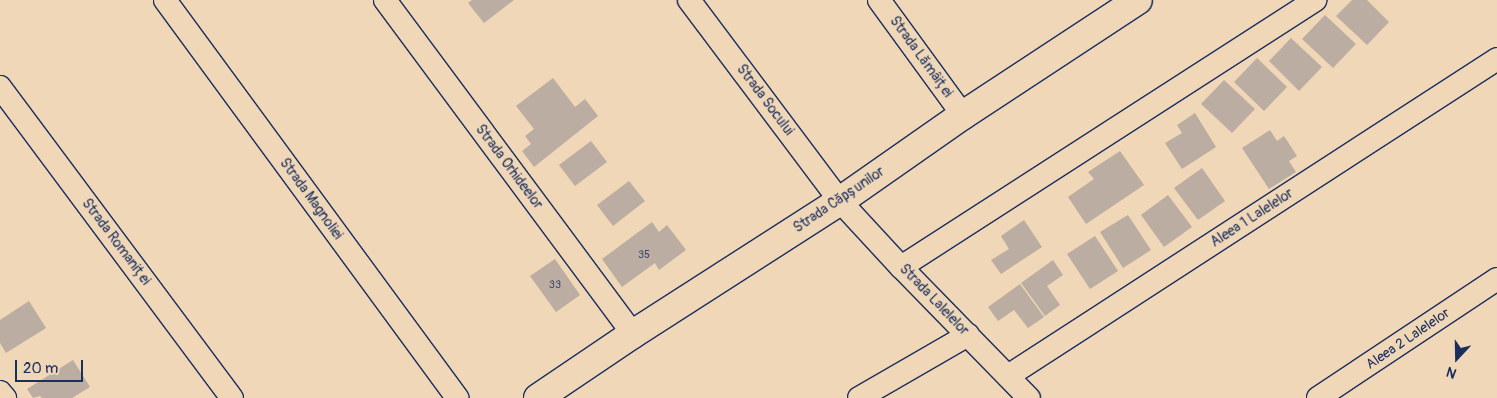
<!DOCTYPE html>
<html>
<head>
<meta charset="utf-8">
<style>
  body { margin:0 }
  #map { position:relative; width:1497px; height:398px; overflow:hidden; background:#efd7b7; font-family:Pangolin,sans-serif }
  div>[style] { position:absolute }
  .building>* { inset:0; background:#bbada1 }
  .roads { filter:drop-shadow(1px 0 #1b2f5e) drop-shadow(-1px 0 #1b2f5e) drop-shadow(0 1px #1b2f5e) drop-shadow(0 -1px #1b2f5e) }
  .street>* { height:22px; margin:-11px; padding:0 11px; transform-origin:11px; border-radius:11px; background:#efd7b7 }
  .secondary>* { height:28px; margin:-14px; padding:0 14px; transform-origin:14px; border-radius:14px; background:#efd7b7 }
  span { translate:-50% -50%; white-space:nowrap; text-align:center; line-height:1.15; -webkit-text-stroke:4px #efd7b7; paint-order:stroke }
  .number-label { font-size:11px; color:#434e6f }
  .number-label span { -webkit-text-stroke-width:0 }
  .street-label { font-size:14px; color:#1b2f5e }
  .north { position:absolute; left:1432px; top:333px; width:50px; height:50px; -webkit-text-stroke:4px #efd7b7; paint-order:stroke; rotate:201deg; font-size:14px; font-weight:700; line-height:20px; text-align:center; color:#1b2f5e }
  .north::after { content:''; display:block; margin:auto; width:18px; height:22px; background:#1b2f5e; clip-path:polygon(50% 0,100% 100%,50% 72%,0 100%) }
  .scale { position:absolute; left:15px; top:360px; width:68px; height:22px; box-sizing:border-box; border:2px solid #1b2f5e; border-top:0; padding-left:6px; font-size:15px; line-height:18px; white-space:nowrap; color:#1b2f5e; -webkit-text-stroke:4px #efd7b7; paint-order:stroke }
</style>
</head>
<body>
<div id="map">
  <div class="building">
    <i style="clip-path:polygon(472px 0,514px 0,484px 23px,468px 3px)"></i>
    <i style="clip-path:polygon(1352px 0,1367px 0,1389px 22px,1367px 45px,1336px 16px)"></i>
    <i style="clip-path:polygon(1325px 15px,1356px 44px,1333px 68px,1302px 39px)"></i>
    <i style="clip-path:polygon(1291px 38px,1322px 67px,1299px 91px,1269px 61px)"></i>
    <i style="clip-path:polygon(1257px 58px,1287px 87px,1264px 111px,1234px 82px)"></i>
    <i style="clip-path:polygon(553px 78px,575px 107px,585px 99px,598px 116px,534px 167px,522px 151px,531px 144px,525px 136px,534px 129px,516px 106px)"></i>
    <i style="clip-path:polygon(1224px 80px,1255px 109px,1232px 133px,1201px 104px)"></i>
    <i style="clip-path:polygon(1195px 113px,1216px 147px,1182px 169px,1165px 143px,1182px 133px,1177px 125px)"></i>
    <i style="clip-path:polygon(1270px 130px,1277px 141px,1284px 136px,1297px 156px,1289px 161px,1296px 172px,1269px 189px,1242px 148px)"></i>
    <i style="clip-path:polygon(591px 141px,607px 162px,575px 186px,559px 165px)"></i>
    <i style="clip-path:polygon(1120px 151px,1144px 185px,1086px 224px,1068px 197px,1094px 179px,1088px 172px)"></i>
    <i style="clip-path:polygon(1202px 168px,1225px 201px,1198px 220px,1174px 188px)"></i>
    <i style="clip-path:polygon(629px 181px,645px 201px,613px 226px,597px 205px)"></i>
    <i style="clip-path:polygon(1168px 195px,1192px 227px,1164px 247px,1141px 215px)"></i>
    <i style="clip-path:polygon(1128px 215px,1151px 250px,1123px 268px,1100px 232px)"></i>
    <i style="clip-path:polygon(1024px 220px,1042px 247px,1001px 274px,991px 260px,1009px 249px,1001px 236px)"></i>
    <i style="clip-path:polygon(652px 222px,659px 232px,667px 225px,686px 250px,659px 270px,655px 263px,622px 287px,602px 259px)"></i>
    <i style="clip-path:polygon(1095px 236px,1118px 271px,1090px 289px,1067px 254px)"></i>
    <i style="clip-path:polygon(555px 259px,580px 295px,556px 312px,530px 276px)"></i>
    <i style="clip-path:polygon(1053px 260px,1063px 275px,1047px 286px,1060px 305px,1045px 316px,1021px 283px)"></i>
    <i style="clip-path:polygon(1020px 284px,1044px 317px,1028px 328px,1014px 310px,998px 321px,988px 307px)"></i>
    <i style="clip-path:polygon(29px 301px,46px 328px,6px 353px,0 343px,0 320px)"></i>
    <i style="clip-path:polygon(73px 360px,90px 387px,72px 398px,42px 398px,40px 396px,33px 398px,27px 389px)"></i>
  </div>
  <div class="roads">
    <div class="street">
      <i style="left:165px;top:0;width:494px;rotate:53.7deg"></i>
      <i style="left:385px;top:0;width:416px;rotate:53.4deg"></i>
      <i style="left:689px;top:0;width:251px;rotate:53.1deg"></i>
      <i style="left:840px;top:201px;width:90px;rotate:47.3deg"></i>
      <i style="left:901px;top:267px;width:183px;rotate:45.7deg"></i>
      <i style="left:879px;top:0;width:142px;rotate:53.9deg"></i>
      <i style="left:0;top:87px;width:388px;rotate:53.3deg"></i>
      <i style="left:901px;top:267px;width:493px;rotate:-32.8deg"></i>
      <i style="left:1008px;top:376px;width:583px;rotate:-32.95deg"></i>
      <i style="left:0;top:392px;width:8px;rotate:50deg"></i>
      <i style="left:859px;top:398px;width:126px;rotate:-30deg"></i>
      <i style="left:1318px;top:398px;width:215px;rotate:-33.6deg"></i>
    </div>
    <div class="secondary">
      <i style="left:538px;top:398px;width:115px;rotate:-34deg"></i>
      <i style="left:633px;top:334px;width:246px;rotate:-32.7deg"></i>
      <i style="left:840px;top:201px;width:150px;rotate:-35deg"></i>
      <i style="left:963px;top:115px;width:209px;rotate:-33.3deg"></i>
    </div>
  </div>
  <div class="number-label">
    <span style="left:644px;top:255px">35</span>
    <span style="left:555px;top:285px">33</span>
  </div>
  <div class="street-label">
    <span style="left:921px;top:57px;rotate:54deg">Strada Lămâiței</span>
    <span style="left:765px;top:100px;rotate:53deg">Strada Socului</span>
    <span style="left:509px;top:167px;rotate:53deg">Strada Orhideelor</span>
    <span style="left:311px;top:199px;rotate:54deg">Strada Magnoliei</span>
    <span style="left:839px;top:200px;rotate:-34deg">Strada Căpșunilor</span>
    <span style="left:1252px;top:218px;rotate:-33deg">Aleea 1 Lalelelor</span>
    <span style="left:116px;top:242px;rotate:53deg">Strada Romaniței</span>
    <span style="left:934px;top:300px;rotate:46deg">Strada Lalelelor</span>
    <span style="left:1408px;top:339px;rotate:-34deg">Aleea 2 Lalelelor</span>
  </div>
  <div class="north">N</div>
  <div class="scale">20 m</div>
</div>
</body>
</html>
